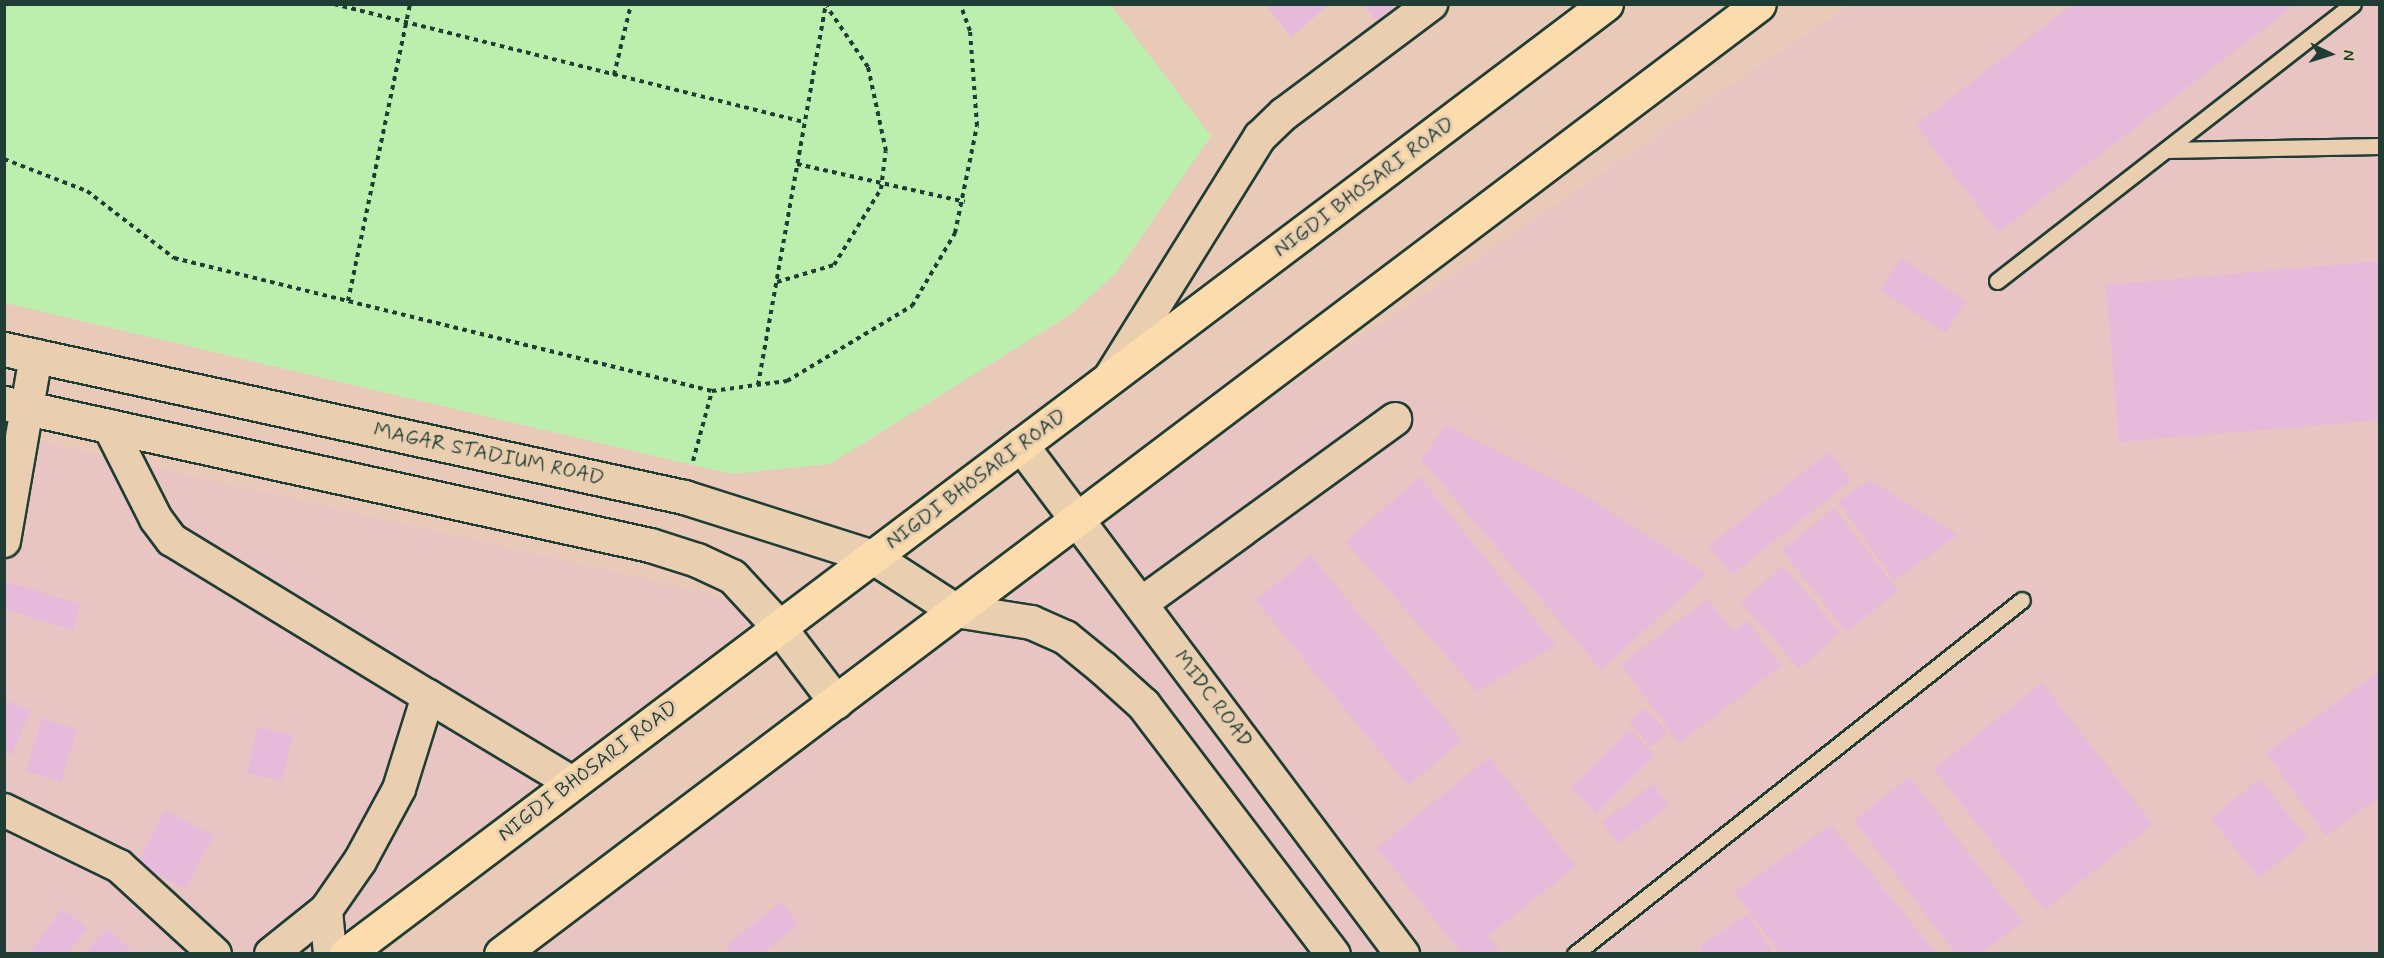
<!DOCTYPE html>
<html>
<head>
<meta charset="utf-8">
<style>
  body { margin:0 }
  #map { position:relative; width:2384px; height:958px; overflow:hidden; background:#e9cab9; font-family:Mynerve,sans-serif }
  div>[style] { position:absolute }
  .built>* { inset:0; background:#e8c5c3 }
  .green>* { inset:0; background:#bceeae }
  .building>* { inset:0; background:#e7b9db }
  .path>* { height:4px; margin-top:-2px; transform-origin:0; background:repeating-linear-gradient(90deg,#1f3d34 0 4.5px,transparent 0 9px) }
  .roads { filter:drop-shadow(2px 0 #1f3d34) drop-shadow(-2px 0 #1f3d34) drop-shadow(0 2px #1f3d34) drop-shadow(0 -2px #1f3d34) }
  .service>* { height:15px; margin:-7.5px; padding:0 7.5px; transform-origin:7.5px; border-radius:7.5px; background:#e9ceb0 }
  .minor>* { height:32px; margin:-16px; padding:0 16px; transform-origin:16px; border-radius:16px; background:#e9ceb0 }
  .tertiary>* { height:33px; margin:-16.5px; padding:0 16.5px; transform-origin:16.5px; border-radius:16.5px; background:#e9ceb0 }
  .secondary>* { height:33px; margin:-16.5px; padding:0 16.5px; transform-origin:16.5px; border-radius:16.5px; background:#e9ceb0 }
  .primary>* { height:33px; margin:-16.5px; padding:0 16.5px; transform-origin:16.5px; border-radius:16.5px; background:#fcdcac }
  span { translate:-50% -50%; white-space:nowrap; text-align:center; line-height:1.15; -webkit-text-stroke:6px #e9ceb0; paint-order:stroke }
  .street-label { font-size:21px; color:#1f3d34 }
  .frame { position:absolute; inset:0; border:6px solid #1f3d34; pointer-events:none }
  .north { position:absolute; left:2300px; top:24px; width:60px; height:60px; -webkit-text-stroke:4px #e9ceb0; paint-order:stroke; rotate:94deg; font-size:16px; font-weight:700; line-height:24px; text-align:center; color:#1f3d34 }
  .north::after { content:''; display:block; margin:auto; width:21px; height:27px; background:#1f3d34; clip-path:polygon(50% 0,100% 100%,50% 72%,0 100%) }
</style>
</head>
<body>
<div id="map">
  <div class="built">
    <i style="clip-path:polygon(1849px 5px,2379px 5px,2379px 953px,505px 954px,945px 620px)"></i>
    <i style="clip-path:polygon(5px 433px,773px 608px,315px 953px,5px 954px)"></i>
  </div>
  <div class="green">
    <i style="clip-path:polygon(5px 4px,1111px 5px,1211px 136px,1117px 272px,1071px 314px,830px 464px,731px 474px,5px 303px)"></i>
  </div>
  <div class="building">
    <i style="clip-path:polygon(1265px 4px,1330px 4px,1291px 37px)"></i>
    <i style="clip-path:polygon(1363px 4px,1396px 4px,1376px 21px)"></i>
    <i style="clip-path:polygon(2073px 4px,2296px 4px,1998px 233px,1916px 125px)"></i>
    <i style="clip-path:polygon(1901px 258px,1966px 301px,1945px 333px,1880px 290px)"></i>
    <i style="clip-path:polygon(2380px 261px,2380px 420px,2119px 442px,2106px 285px)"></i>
    <i style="clip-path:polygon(1446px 425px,1578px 491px,1707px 574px,1601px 670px,1421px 459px)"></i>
    <i style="clip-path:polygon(1829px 452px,1851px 481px,1731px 575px,1709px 546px)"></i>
    <i style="clip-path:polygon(1419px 477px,1556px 645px,1477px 691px,1346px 542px)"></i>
    <i style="clip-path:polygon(1870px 480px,1958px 535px,1894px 581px,1838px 501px)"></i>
    <i style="clip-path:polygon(1834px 508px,1898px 591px,1846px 632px,1782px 550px)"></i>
    <i style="clip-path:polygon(1311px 555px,1462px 740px,1408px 786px,1256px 601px)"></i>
    <i style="clip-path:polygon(1783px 566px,1840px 632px,1799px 669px,1741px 602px)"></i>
    <i style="clip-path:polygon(4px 581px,80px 604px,73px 630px,4px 609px)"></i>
    <i style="clip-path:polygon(1708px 599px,1733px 632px,1748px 621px,1781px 666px,1679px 743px,1621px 664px)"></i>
    <i style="clip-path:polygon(2380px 671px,2380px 797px,2326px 836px,2266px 753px)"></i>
    <i style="clip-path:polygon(2042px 683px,2153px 824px,2045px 910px,1934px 769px)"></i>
    <i style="clip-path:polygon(4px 699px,31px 711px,11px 755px,4px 753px)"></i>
    <i style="clip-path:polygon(1645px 708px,1667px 732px,1651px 747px,1629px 722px)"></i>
    <i style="clip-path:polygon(42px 718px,77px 730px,61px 782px,26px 771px)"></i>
    <i style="clip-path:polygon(258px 727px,293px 735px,282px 781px,247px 773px)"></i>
    <i style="clip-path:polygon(1629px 729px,1655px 755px,1596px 814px,1570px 788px)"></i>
    <i style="clip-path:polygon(1489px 757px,1576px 866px,1488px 936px,1502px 954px,1462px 954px,1377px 848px)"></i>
    <i style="clip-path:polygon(1910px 777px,2022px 922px,1981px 954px,1956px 954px,1854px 820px)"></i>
    <i style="clip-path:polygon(2259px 779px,2308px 838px,2259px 878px,2211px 819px)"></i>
    <i style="clip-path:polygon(1653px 784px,1669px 805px,1618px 844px,1602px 822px)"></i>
    <i style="clip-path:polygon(165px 810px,214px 836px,185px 889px,137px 863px)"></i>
    <i style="clip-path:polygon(1831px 825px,1937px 954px,1781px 954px,1734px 892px)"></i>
    <i style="clip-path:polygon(781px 902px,799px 924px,761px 954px,732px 954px,726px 946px)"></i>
    <i style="clip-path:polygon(62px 909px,87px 928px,68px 954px,29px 954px)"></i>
    <i style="clip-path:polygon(1748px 914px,1774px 954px,1704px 954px,1700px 946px)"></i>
    <i style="clip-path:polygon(107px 928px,135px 954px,84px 954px)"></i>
  </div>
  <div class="path">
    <i style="left:334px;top:4px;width:486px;rotate:14.1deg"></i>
    <i style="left:614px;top:75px;width:73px;rotate:-76.5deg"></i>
    <i style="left:4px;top:159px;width:89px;rotate:21.1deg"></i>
    <i style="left:87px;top:191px;width:110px;rotate:37.6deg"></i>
    <i style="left:174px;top:258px;width:554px;rotate:13.89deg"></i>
    <i style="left:712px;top:391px;width:76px;rotate:-7.6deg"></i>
    <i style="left:787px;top:381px;width:146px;rotate:-31deg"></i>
    <i style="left:912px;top:306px;width:85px;rotate:-59.5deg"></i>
    <i style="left:955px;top:233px;width:109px;rotate:-78.4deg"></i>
    <i style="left:977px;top:126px;width:95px;rotate:-94.2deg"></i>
    <i style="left:970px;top:31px;width:29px;rotate:-110deg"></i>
    <i style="left:797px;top:164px;width:172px;rotate:12.7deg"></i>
    <i style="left:777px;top:282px;width:59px;rotate:-16.6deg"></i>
    <i style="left:834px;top:265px;width:89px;rotate:-58.3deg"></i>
    <i style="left:881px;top:189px;width:38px;rotate:-83deg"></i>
    <i style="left:886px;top:151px;width:86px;rotate:-102.1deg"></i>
    <i style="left:868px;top:67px;width:73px;rotate:-124.3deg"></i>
    <i style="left:348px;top:301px;width:303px;rotate:-78.2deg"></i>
    <i style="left:758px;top:385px;width:387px;rotate:-79.9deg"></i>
    <i style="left:693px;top:461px;width:73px;rotate:-74.8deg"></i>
  </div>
  <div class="roads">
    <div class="service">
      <i style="left:2166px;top:150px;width:214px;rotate:-1.1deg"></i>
      <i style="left:1997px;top:281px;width:451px;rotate:-37.9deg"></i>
      <i style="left:1575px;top:954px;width:570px;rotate:-38.38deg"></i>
    </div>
    <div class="minor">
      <i style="left:1111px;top:376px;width:282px;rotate:-58.1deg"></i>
      <i style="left:1260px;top:137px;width:33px;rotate:-44deg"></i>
      <i style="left:1284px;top:114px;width:184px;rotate:-36.8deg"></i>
      <i style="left:109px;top:426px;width:104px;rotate:63.2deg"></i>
      <i style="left:156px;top:519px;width:26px;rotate:53deg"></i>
      <i style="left:172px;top:540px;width:300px;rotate:31.4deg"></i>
      <i style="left:428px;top:696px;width:97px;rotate:107.3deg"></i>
      <i style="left:399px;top:789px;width:82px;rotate:118.4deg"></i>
      <i style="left:360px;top:861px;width:60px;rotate:124.8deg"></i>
      <i style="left:326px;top:910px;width:44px;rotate:84.8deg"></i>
      <i style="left:4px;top:541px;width:188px;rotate:-80.2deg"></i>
      <i style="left:1142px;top:603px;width:313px;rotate:-36deg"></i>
      <i style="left:428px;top:696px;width:168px;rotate:31.1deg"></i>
      <i style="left:4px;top:810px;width:128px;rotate:26deg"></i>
      <i style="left:119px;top:866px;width:130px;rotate:42.5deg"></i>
      <i style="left:271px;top:954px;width:70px;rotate:-38.7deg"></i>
    </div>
    <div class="tertiary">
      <i style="left:4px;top:349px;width:696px;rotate:12.28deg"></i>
      <i style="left:684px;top:497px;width:198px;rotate:17.6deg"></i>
      <i style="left:4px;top:403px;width:661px;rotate:12.4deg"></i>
      <i style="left:650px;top:545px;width:49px;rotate:17.7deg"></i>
      <i style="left:697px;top:560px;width:38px;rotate:25deg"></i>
      <i style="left:732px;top:576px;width:69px;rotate:47.3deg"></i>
      <i style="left:779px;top:627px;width:94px;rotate:52.8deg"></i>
    </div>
    <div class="secondary">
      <i style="left:1021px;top:445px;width:636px;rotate:53.18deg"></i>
      <i style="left:873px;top:557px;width:98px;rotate:32.9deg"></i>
      <i style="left:955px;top:610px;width:77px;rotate:9deg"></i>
      <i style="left:1031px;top:622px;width:37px;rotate:24deg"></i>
      <i style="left:1065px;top:637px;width:49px;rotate:39.2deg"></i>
      <i style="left:1103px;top:668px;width:54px;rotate:42deg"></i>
      <i style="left:1143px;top:704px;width:314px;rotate:52.8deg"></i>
    </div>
    <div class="primary">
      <i style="left:346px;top:954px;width:1578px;rotate:-37.02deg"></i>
      <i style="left:501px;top:954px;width:1576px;rotate:-37.06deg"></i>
    </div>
  </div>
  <div class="street-label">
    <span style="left:1364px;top:187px;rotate:-37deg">NIGDI BHOSARI ROAD</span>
    <span style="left:489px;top:454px;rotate:12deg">MAGAR STADIUM ROAD</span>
    <span style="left:976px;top:479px;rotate:-37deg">NIGDI BHOSARI ROAD</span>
    <span style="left:1213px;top:699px;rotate:53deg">MIDC ROAD</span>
    <span style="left:588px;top:771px;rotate:-37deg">NIGDI BHOSARI ROAD</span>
  </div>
  <div class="frame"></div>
  <div class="north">N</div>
</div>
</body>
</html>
